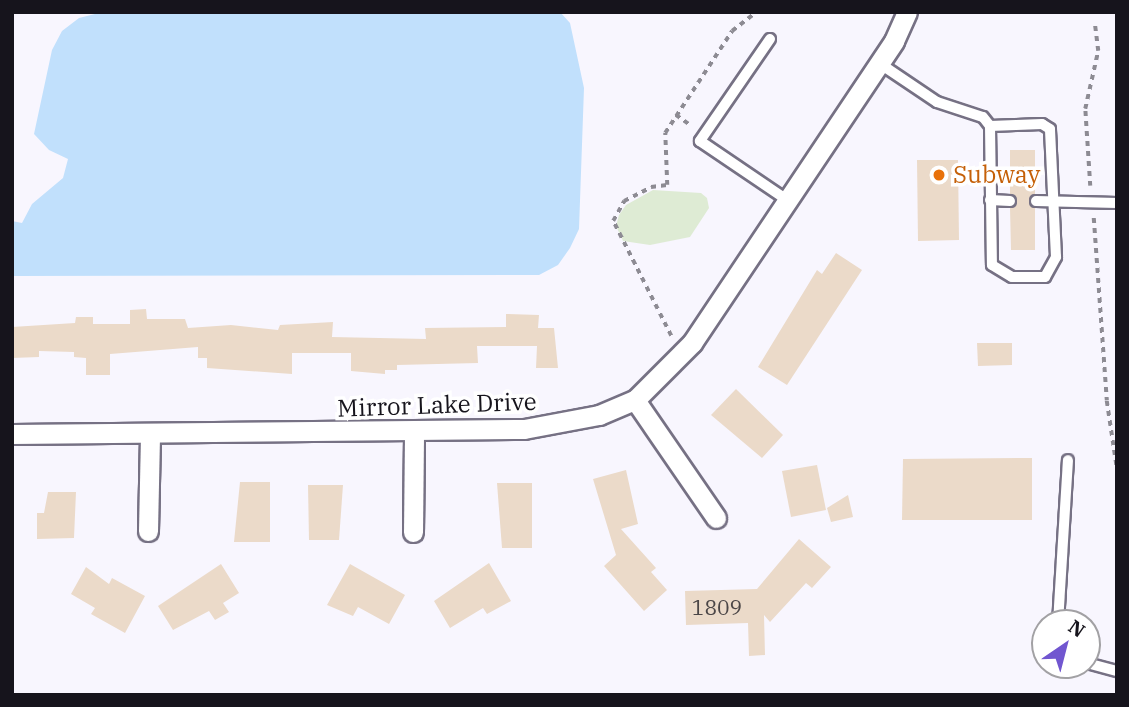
<!DOCTYPE html>
<html>
<head>
<meta charset="utf-8">
<style>
  body { margin:0 }
  #map { position:relative; width:1129px; height:707px; overflow:hidden; background:#f8f6fe; font-family:"IBM Plex Serif",serif }
  div>[style] { position:absolute }
  .green>* { inset:0; background:#deebd4 }
  .water>* { inset:0; background:#c1e0fc }
  .building>* { inset:0; background:#ebdac9 }
  .path>* { height:3.5px; margin-top:-1.75px; transform-origin:0; background:repeating-linear-gradient(90deg,#8d8b93 0 5px,transparent 0 10px) }
  .roads { filter:drop-shadow(2px 0 #767184) drop-shadow(-2px 0 #767184) drop-shadow(0 2px #767184) drop-shadow(0 -2px #767184) }
  .service>* { height:10px; margin:-5px; padding:0 5px; transform-origin:5px; border-radius:5px; background:#fff }
  .minor>* { height:19px; margin:-9.5px; padding:0 9.5px; transform-origin:9.5px; border-radius:9.5px; background:#fff }
  .dots>* { width:19px; height:19px; translate:-50% -50%; box-sizing:border-box; border:4px solid #fff; border-radius:50% }
  span { translate:-50% -50%; white-space:nowrap; text-align:center; line-height:1.15; -webkit-text-stroke:7px #fff; paint-order:stroke }
  .number-label { font-size:21px; color:#4b4647 }
  .number-label span { -webkit-text-stroke-width:0 }
  .food-label { font-size:24px; color:#c56008 }
  .left { translate:0 -50%; text-align:left }
  .street-label { font-size:24px; color:#16141c }
  .frame { position:absolute; inset:0; border:14px solid #16141c; pointer-events:none }
  .north { position:absolute; left:1031px; top:609px; width:70px; height:70px; box-sizing:border-box; background:#fff; border:2px solid #a2a1a4; border-radius:50%; rotate:35deg; font-size:19px; font-weight:700; line-height:28px; text-align:center; color:#16141c }
  .north::after { content:''; display:block; margin:auto; width:24px; height:32px; background:#7156d0; clip-path:polygon(50% 0,100% 100%,50% 72%,0 100%) }
</style>
</head>
<body>
<div id="map">
  <div class="green">
    <i style="clip-path:polygon(653px 190px,701px 193px,707px 198px,709px 208px,690px 237px,650px 245px,623px 241px,616px 226px,619px 215px,626px 205px)"></i>
  </div>
  <div class="water">
    <i style="clip-path:polygon(155px 12px,560px 12px,570px 23px,584px 88px,579px 229px,570px 248px,558px 265px,539px 275px,12px 276px,12px 221px,22px 223px,32px 204px,63px 178px,68px 159px,49px 150px,34px 134px,52px 50px,62px 31px,79px 18px,99px 13px)"></i>
  </div>
  <div class="building">
    <i style="clip-path:polygon(1010px 150px,1035px 150px,1035px 194px,1029px 201px,1035px 208px,1035px 250px,1011px 250px,1010px 208px,1017px 201px,1010px 194px)"></i>
    <i style="clip-path:polygon(917px 160px,958px 160px,959px 240px,918px 241px)"></i>
    <i style="clip-path:polygon(836px 253px,862px 270px,787px 385px,758px 367px,817px 270px,822px 274px)"></i>
    <i style="clip-path:polygon(146px 309px,147px 319px,185px 319px,188px 328px,231px 325px,278px 330px,280px 325px,333px 322px,332px 337px,426px 339px,425px 328px,506px 327px,506px 314px,539px 315px,538px 328px,554px 328px,558px 368px,536px 368px,537px 346px,477px 346px,478px 363px,397px 365px,397px 370px,385px 370px,385px 374px,351px 371px,351px 353px,292px 353px,292px 374px,207px 368px,207px 358px,198px 358px,198px 347px,110px 354px,110px 375px,86px 375px,86px 358px,74px 357px,74px 352px,39px 351px,39px 357px,12px 358px,12px 327px,75px 323px,76px 317px,93px 317px,93px 324px,130px 324px,130px 310px)"></i>
    <i style="clip-path:polygon(977px 343px,1012px 343px,1012px 365px,978px 366px)"></i>
    <i style="clip-path:polygon(736px 389px,783px 435px,762px 458px,711px 415px)"></i>
    <i style="clip-path:polygon(1032px 458px,1032px 520px,902px 520px,903px 459px)"></i>
    <i style="clip-path:polygon(817px 465px,826px 510px,791px 517px,782px 471px)"></i>
    <i style="clip-path:polygon(626px 470px,638px 524px,621px 529px,656px 568px,651px 572px,667px 590px,644px 611px,604px 566px,616px 555px,593px 479px)"></i>
    <i style="clip-path:polygon(240px 482px,270px 482px,270px 542px,234px 542px)"></i>
    <i style="clip-path:polygon(497px 483px,532px 483px,532px 548px,502px 548px)"></i>
    <i style="clip-path:polygon(308px 485px,343px 485px,339px 540px,309px 540px)"></i>
    <i style="clip-path:polygon(48px 492px,76px 492px,74px 538px,37px 539px,37px 513px,44px 513px)"></i>
    <i style="clip-path:polygon(848px 495px,853px 517px,831px 522px,827px 508px)"></i>
    <i style="clip-path:polygon(799px 539px,831px 567px,812px 588px,806px 583px,770px 622px,764px 615px,765px 655px,749px 656px,748px 623px,686px 625px,685px 591px,757px 589px)"></i>
    <i style="clip-path:polygon(489px 563px,511px 601px,487px 614px,483px 608px,450px 628px,434px 601px)"></i>
    <i style="clip-path:polygon(221px 564px,239px 593px,223px 603px,229px 612px,215px 620px,209px 611px,173px 630px,158px 606px)"></i>
    <i style="clip-path:polygon(350px 564px,405px 595px,389px 624px,358px 607px,353px 616px,327px 605px)"></i>
    <i style="clip-path:polygon(86px 567px,109px 584px,112px 578px,145px 596px,125px 633px,91px 614px,95px 608px,71px 594px)"></i>
  </div>
  <div class="path">
    <i style="left:676px;top:115px;width:19px;rotate:35deg"></i>
    <i style="left:1090px;top:186px;width:77px;rotate:-93.7deg"></i>
    <i style="left:1085px;top:109px;width:59px;rotate:-77.4deg"></i>
    <i style="left:1098px;top:51px;width:26px;rotate:-97deg"></i>
    <i style="left:1094px;top:218px;width:183px;rotate:85.9deg"></i>
    <i style="left:1107px;top:401px;width:68px;rotate:81.5deg"></i>
    <i style="left:671px;top:336px;width:129px;rotate:-116.8deg"></i>
    <i style="left:613px;top:221px;width:23px;rotate:-61deg"></i>
    <i style="left:624px;top:201px;width:30px;rotate:-27deg"></i>
    <i style="left:651px;top:187px;width:16px;rotate:-7deg"></i>
    <i style="left:667px;top:185px;width:52px;rotate:-92.2deg"></i>
    <i style="left:665px;top:133px;width:122px;rotate:-56.7deg"></i>
    <i style="left:732px;top:31px;width:31px;rotate:-38deg"></i>
  </div>
  <div class="roads">
    <div class="service">
      <i style="left:770px;top:39px;width:124px;rotate:124.5deg"></i>
      <i style="left:700px;top:141px;width:105px;rotate:34.1deg"></i>
      <i style="left:879px;top:63px;width:70px;rotate:33.9deg"></i>
      <i style="left:937px;top:102px;width:48px;rotate:18.1deg"></i>
      <i style="left:983px;top:117px;width:11px;rotate:52deg"></i>
      <i style="left:990px;top:126px;width:139px;rotate:89.2deg"></i>
      <i style="left:992px;top:265px;width:23px;rotate:31deg"></i>
      <i style="left:1012px;top:277px;width:33px"></i>
      <i style="left:1045px;top:277px;width:23px;rotate:-61deg"></i>
      <i style="left:1056px;top:257px;width:128px;rotate:-92.7deg"></i>
      <i style="left:1050px;top:129px;width:9px;rotate:-148deg"></i>
      <i style="left:1042px;top:124px;width:52px;rotate:177.8deg"></i>
      <i style="left:990px;top:200px;width:20px;rotate:3deg"></i>
      <i style="left:1036px;top:201px;width:81px;rotate:1.4deg"></i>
      <i style="left:1058px;top:623px;width:163px;rotate:-86.5deg"></i>
      <i style="left:1087px;top:663px;width:31px;rotate:15deg"></i>
    </div>
    <div class="minor">
      <i style="left:635px;top:400px;width:143px;rotate:55.5deg"></i>
      <i style="left:12px;top:434px;width:512px;rotate:-0.56deg"></i>
      <i style="left:524px;top:429px;width:76px;rotate:-10.6deg"></i>
      <i style="left:599px;top:415px;width:39px;rotate:-23deg"></i>
      <i style="left:635px;top:400px;width:81px;rotate:-45deg"></i>
      <i style="left:692px;top:343px;width:363px;rotate:-56.2deg"></i>
      <i style="left:894px;top:41px;width:32px;rotate:-66deg"></i>
      <i style="left:148px;top:531px;width:97px;rotate:-88.8deg"></i>
      <i style="left:413px;top:532px;width:99px;rotate:-89.4deg"></i>
    </div>
  </div>
  <div class="dots">
    <i style="left:939px;top:175px;background:#e8710a"></i>
  </div>
  <div class="number-label">
    <span style="left:717px;top:607px">1809</span>
  </div>
  <div class="food-label">
    <span class="left" style="left:953px;top:175px">Subway</span>
  </div>
  <div class="street-label">
    <span style="left:437px;top:405px;rotate:-2deg">Mirror Lake Drive</span>
  </div>
  <div class="frame"></div>
  <div class="north">N</div>
</div>
</body>
</html>
